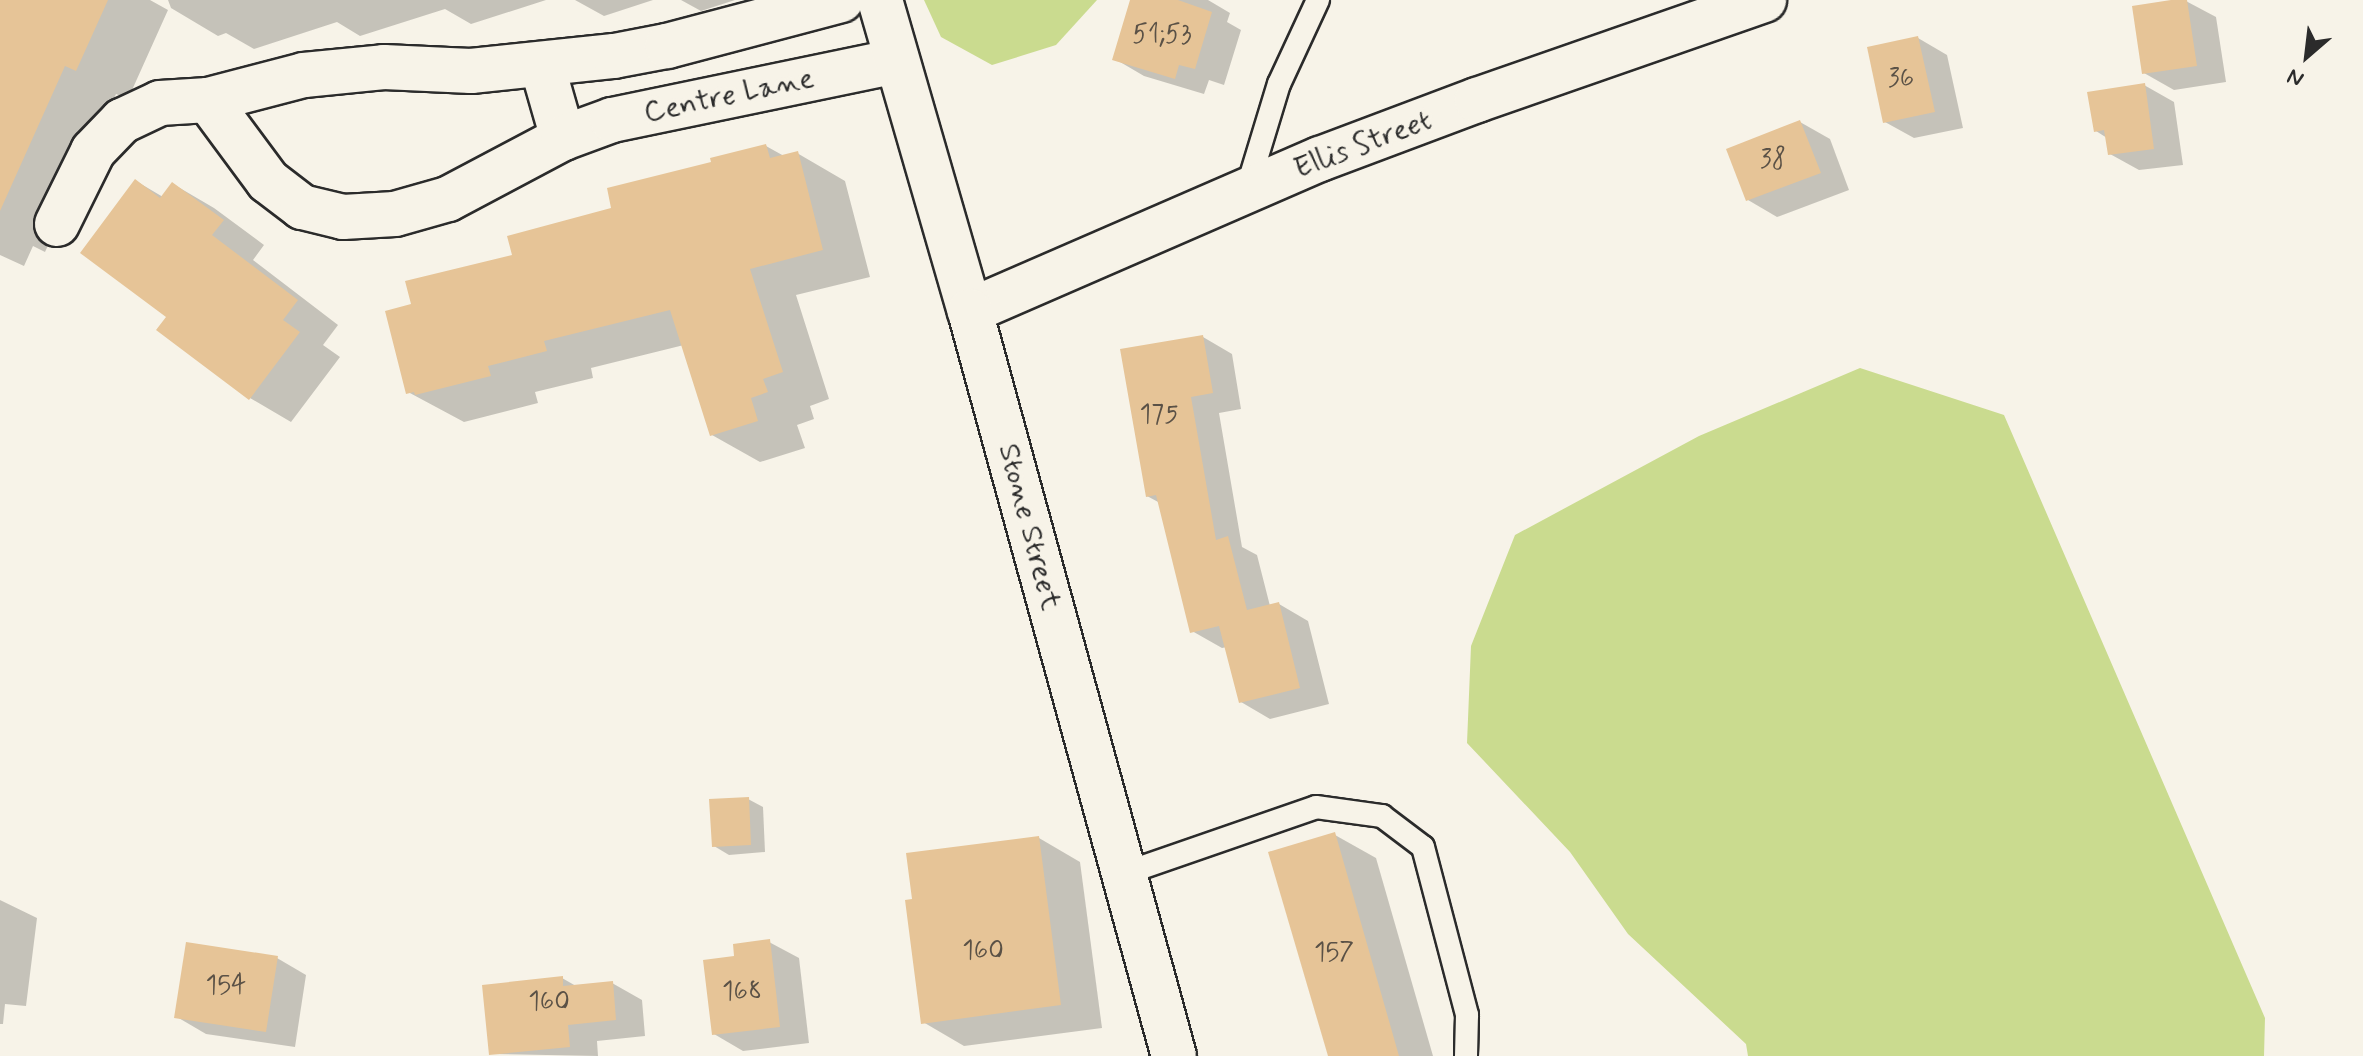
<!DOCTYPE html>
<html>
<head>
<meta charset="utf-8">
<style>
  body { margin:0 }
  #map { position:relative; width:2363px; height:1056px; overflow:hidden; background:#f7f3e8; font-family:Mynerve,sans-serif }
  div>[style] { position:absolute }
  .green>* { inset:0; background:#cadb8f }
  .shadow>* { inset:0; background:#0003 }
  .building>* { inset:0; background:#e6c497 }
  .roads { filter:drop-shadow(2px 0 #2b2b2b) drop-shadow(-2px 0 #2b2b2b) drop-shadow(0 2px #2b2b2b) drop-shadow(0 -2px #2b2b2b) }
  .lane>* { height:22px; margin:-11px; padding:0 11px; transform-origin:11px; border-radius:11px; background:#f7f3e8 }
  .street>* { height:44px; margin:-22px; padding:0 22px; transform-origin:22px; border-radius:22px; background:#f7f3e8 }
  .secondary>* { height:44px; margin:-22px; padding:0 22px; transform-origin:22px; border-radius:22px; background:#f7f3e8 }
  span { translate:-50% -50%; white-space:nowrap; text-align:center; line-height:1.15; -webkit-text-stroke:8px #f7f3e8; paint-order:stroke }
  .number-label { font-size:26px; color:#5a5146 }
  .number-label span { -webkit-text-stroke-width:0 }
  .street-label { font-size:30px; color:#2b2b2b }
  .north { position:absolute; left:2267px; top:16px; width:80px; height:80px; -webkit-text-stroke:6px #f7f3e8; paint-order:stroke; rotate:208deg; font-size:22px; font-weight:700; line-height:32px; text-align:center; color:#2b2b2b }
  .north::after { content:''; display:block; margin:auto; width:28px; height:36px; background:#2b2b2b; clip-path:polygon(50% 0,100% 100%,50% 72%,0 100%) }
</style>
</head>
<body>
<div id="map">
  <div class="green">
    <i style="clip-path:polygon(924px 0,1097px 0,1056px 45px,992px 65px,941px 37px)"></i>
    <i style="clip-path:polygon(1860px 368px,2004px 415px,2265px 1018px,2264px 1056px,1748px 1056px,1746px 1044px,1628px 934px,1570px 852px,1467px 743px,1471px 646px,1515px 535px,1699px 436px)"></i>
  </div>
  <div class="shadow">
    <i style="clip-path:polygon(0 0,150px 0,168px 10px,128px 99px,116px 94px,45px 252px,33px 246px,24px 266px,0 255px)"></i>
    <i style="clip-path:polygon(168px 0,546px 0,471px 24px,445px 9px,360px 36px,337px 22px,254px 49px,226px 33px,218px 36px,171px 8px)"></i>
    <i style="clip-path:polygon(575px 0,653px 0,604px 16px)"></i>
    <i style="clip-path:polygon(681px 0,735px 0,701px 11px)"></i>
    <i style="clip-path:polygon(1132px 0,1208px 0,1230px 13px,1227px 22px,1241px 30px,1224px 85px,1209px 80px,1204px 94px,1144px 76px,1115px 59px)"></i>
    <i style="clip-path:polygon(2184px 0,2216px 17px,2226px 82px,2174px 90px,2144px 73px)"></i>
    <i style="clip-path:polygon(1918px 38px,1947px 55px,1963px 128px,1914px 138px,1885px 122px)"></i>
    <i style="clip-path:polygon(2144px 85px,2174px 102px,2183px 165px,2139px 170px,2110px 154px,2107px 138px,2096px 131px)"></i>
    <i style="clip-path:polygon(1800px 122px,1830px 139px,1849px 190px,1777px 217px,1748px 200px)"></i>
    <i style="clip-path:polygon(766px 146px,784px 156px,797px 153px,845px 181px,870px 277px,796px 295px,829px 399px,810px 406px,814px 419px,797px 425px,805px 448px,760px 462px,712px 435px,684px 345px,591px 368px,593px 378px,535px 392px,538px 403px,464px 422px,408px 392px,413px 305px,714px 164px)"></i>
    <i style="clip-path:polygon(136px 181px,163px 197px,173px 184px,214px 208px,264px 245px,253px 260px,338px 325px,323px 345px,340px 357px,291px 422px,250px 398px,158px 330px,169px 317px)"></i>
    <i style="clip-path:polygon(1203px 337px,1232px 354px,1241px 409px,1219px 413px,1242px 547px,1257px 555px,1270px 606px,1279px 604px,1308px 621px,1329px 704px,1270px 719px,1241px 702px,1227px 647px,1222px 648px,1192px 631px,1160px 503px,1147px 496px)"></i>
    <i style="clip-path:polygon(748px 799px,763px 807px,765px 852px,729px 855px,714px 846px)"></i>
    <i style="clip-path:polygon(1335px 835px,1376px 858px,1433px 1056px,1330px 1056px)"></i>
    <i style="clip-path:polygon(1039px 838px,1080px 862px,1102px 1028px,964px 1046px,923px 1022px)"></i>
    <i style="clip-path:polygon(0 900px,37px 918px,26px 1006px,5px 1004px,3px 1024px,0 1024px)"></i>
    <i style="clip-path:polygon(769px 942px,799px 958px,809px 1043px,743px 1051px,714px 1034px,736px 958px)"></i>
    <i style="clip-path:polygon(277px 958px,306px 975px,295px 1047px,206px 1034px,177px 1017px)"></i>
    <i style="clip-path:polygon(562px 978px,576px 986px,612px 983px,642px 1000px,645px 1036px,597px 1041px,598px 1056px,491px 1054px)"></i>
  </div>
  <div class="building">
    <i style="clip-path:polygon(0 0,108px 0,76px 71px,65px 66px,0 211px)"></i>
    <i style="clip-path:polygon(1130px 0,1178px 0,1212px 12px,1195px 69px,1179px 65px,1175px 79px,1112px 60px)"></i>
    <i style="clip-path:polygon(2171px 0,2187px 0,2197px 66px,2142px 74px,2132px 6px)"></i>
    <i style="clip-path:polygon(1918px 36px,1935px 112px,1883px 123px,1867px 47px)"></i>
    <i style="clip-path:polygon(2145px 83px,2154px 149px,2108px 155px,2104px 130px,2094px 132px,2087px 92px)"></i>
    <i style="clip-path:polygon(1800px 120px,1821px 173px,1746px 201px,1726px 149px)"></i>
    <i style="clip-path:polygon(766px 144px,770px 158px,798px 151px,823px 250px,750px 269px,783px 372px,763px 379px,768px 392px,751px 398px,758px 421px,710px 436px,670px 310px,544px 341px,547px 351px,488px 366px,491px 376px,415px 395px,414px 392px,406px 394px,385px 311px,411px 304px,405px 281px,512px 255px,507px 236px,611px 208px,607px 188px,711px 162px,710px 158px)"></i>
    <i style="clip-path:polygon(135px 179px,160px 198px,172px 182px,224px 220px,212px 235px,298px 300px,283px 320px,300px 332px,249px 400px,156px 330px,166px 317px,80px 253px)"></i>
    <i style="clip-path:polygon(1203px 335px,1213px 393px,1191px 397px,1216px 540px,1228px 536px,1247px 610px,1279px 602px,1300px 688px,1239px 703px,1219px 626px,1190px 633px,1156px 495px,1146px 497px,1120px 349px)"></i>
    <i style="clip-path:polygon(749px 797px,751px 845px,712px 847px,709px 799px)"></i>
    <i style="clip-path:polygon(1335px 832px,1399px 1056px,1328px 1056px,1268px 852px)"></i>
    <i style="clip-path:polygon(1039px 836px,1061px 1005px,921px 1024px,905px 900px,912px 899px,906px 853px)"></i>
    <i style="clip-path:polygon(770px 939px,780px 1027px,712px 1035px,703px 960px,734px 956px,733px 944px)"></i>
    <i style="clip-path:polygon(186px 942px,278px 956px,266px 1032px,174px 1018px)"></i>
    <i style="clip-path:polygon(563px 976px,563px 986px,613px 981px,616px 1020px,568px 1025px,570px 1047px,489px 1055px,482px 985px)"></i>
  </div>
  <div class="roads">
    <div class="lane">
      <i style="left:1247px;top:189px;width:110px;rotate:-73.1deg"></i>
      <i style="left:1279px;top:84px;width:93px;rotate:-65.1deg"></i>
      <i style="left:1123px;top:874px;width:204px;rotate:-19.1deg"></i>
      <i style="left:1316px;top:807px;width:67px;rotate:7.8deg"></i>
      <i style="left:1382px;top:816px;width:51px;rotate:37.1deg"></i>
      <i style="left:1423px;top:847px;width:174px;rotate:75.3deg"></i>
      <i style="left:1467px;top:1015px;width:41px;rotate:91.4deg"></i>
    </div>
    <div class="street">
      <i style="left:542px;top:65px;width:76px;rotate:74deg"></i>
      <i style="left:208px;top:100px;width:101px;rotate:53.5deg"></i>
      <i style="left:268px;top:181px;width:43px;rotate:37.4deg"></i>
      <i style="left:302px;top:207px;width:42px;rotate:13.7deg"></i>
      <i style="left:343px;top:217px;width:52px;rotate:-3.3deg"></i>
      <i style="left:395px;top:214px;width:55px;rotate:-15.8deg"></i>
      <i style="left:448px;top:199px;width:130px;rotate:-27.9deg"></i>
      <i style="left:563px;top:138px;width:52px;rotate:-20.2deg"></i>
      <i style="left:612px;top:120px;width:291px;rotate:-11.7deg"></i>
      <i style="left:57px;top:224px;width:81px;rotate:-63.7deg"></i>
      <i style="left:93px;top:151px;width:42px;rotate:-46deg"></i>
      <i style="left:122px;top:121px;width:42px;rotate:-25.3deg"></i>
      <i style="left:160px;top:103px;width:48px;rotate:-3.6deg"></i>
      <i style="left:208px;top:100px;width:99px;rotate:-14.6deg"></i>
      <i style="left:304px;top:75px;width:80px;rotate:-5.7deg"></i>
      <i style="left:384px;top:67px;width:87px;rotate:2.6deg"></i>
      <i style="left:471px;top:71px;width:144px;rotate:-6deg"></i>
      <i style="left:614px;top:56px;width:54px;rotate:-10.7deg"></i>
      <i style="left:667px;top:46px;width:180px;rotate:-14.8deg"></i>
      <i style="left:970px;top:311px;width:382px;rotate:-23.5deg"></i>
      <i style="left:1320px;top:159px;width:168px;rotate:-20.6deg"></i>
      <i style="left:1477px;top:100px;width:304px;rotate:-19.2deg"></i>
    </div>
    <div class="secondary">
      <i style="left:880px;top:0;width:324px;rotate:73.9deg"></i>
      <i style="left:970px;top:311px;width:772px;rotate:74.69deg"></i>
    </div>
  </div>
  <div class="number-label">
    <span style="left:1162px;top:36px">51;53</span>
    <span style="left:1901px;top:80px">36</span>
    <span style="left:1773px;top:161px">38</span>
    <span style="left:1159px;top:416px">175</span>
    <span style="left:983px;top:952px">160</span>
    <span style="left:1334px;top:954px">157</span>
    <span style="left:226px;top:987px">154</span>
    <span style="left:742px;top:993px">168</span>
    <span style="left:549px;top:1003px">160</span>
  </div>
  <div class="street-label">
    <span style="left:729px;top:96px;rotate:-12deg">Centre Lane</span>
    <span style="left:1363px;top:145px;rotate:-21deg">Ellis Street</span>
    <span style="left:1029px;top:527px;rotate:75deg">Stone Street</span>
  </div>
  <div class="north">N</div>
</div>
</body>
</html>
